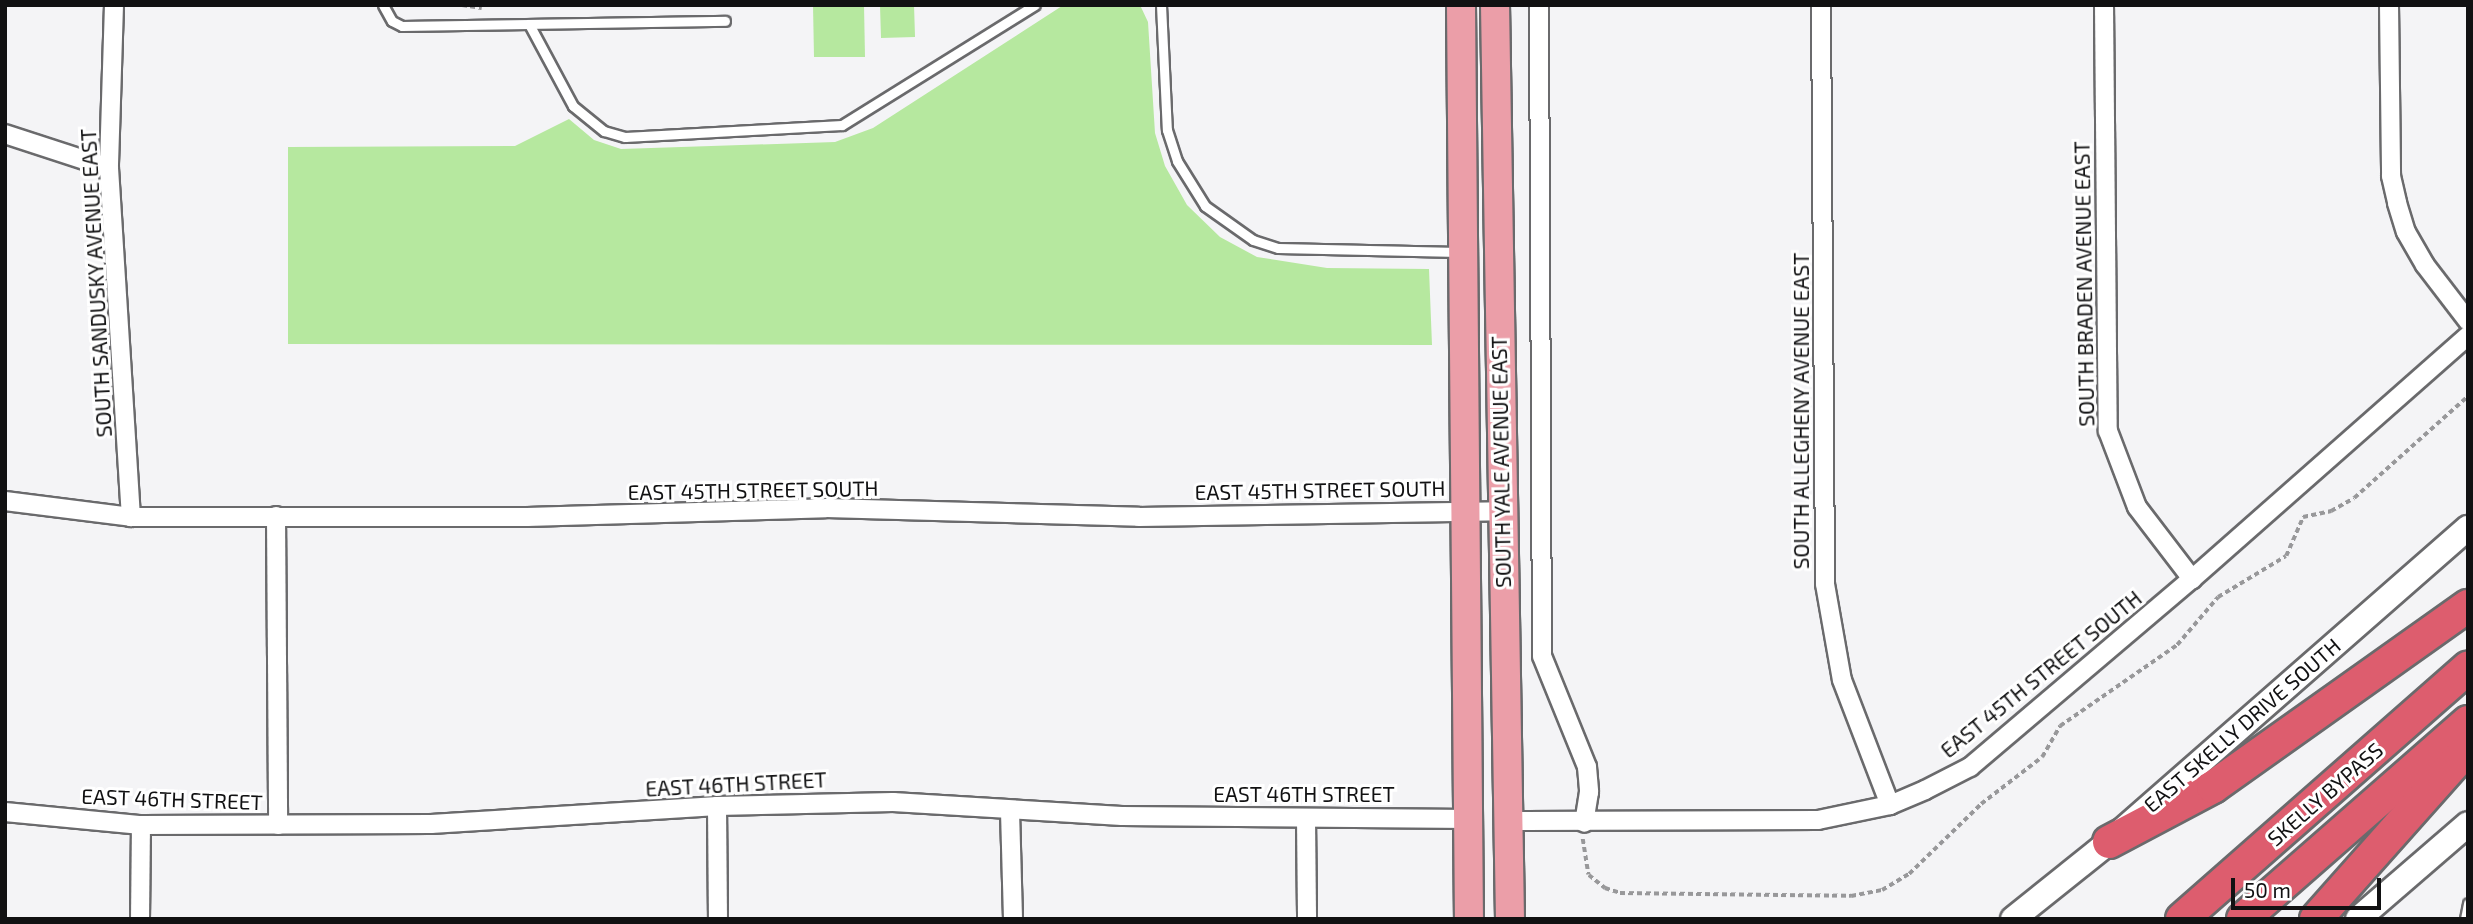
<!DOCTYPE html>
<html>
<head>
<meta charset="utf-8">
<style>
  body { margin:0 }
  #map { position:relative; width:2473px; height:924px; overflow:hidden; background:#f4f4f6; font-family:"Exo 2",sans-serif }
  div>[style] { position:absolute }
  .green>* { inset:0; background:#b6e89f }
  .path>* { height:3.5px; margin-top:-1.75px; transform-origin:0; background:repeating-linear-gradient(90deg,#98989a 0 5px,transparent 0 8.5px) }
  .roads { filter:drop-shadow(2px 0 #6a6a6c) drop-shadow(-2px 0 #6a6a6c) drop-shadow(0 2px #6a6a6c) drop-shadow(0 -2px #6a6a6c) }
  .lane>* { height:9px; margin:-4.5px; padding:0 4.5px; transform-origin:4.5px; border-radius:4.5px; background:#fff }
  .street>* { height:18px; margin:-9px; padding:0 9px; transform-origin:9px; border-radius:9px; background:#fff }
  .secondary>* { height:24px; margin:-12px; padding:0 12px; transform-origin:12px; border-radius:12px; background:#fff }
  .primary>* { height:28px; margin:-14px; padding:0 14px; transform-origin:14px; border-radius:14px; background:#eb9ea8 }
  .highway>* { height:32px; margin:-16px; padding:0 16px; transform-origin:16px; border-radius:16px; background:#dd5d6e }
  span { translate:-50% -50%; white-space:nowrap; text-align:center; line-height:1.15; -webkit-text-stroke:6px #fff; paint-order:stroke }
  .street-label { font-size:21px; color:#111112 }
  .frame { position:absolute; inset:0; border:7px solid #111112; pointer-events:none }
  .scale { position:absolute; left:2231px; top:878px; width:150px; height:32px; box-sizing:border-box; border:4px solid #111112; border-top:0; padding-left:9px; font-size:21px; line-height:24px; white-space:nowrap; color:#111112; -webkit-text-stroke:5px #fff; paint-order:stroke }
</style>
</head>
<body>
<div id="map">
  <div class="green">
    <i style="clip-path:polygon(813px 5px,864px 5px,865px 57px,814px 57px)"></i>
    <i style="clip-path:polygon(880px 5px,914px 5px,915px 37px,881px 38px)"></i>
    <i style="clip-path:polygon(1140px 5px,1148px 22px,1155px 133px,1165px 166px,1187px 205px,1220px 237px,1257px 257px,1327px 268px,1429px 269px,1432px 345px,288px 344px,288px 147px,515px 146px,569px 119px,594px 140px,621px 149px,835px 142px,873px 128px,1062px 6px)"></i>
  </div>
  <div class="path">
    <i style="left:462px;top:5px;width:20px;rotate:9deg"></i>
    <i style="left:1209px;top:5px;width:120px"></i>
    <i style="left:1583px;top:839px;width:36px;rotate:81deg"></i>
    <i style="left:1589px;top:875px;width:21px;rotate:39deg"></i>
    <i style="left:1605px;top:888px;width:16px;rotate:18deg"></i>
    <i style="left:1620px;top:893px;width:231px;rotate:0.7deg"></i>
    <i style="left:1851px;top:896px;width:32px;rotate:-11deg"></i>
    <i style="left:1882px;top:890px;width:31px;rotate:-31deg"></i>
    <i style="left:1909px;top:874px;width:100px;rotate:-44.2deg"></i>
    <i style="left:1981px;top:804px;width:77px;rotate:-37.6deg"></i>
    <i style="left:2042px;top:757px;width:36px;rotate:-60deg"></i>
    <i style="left:2060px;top:726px;width:142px;rotate:-34.7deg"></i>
    <i style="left:2177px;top:645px;width:63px;rotate:-49.5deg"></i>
    <i style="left:2218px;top:597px;width:79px;rotate:-31.1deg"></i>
    <i style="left:2286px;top:556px;width:43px;rotate:-66.4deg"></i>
    <i style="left:2303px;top:517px;width:29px;rotate:-12deg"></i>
    <i style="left:2331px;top:511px;width:26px;rotate:-29deg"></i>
    <i style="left:2354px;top:498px;width:153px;rotate:-41.8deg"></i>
  </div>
  <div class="roads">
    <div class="lane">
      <i style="left:383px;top:5px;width:18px;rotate:61deg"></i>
      <i style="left:392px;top:21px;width:11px;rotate:27deg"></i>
      <i style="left:402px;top:26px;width:127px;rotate:-0.9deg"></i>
      <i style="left:529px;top:24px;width:93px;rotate:61.8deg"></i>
      <i style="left:573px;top:106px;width:40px;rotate:39deg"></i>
      <i style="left:604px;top:131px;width:22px;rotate:16deg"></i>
      <i style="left:625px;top:137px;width:217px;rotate:-3.2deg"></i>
      <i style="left:842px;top:125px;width:227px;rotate:-31.9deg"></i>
      <i style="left:1161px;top:5px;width:125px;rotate:87.3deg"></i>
      <i style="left:1167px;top:130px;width:33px;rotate:72deg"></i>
      <i style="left:1177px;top:161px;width:53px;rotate:58.1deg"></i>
      <i style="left:1205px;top:206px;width:59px;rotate:35.3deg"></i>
      <i style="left:1253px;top:240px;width:26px;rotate:18deg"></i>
      <i style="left:1278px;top:248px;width:181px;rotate:1.3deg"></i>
      <i style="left:529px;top:24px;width:196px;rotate:-0.9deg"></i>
      <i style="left:2465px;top:919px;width:16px;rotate:-79deg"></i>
    </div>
    <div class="street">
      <i style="left:114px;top:5px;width:163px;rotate:91.8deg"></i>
      <i style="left:109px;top:168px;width:350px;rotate:86.4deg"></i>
      <i style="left:1539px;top:5px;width:651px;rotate:89.74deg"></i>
      <i style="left:1542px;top:656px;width:120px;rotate:67.9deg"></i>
      <i style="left:1587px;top:767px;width:25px;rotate:85deg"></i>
      <i style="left:1589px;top:792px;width:31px;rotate:99deg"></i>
      <i style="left:1821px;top:5px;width:579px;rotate:89.6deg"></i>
      <i style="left:1825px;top:584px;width:97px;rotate:80deg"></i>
      <i style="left:1842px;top:680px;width:134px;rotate:69deg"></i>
      <i style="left:2104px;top:5px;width:426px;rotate:89.5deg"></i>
      <i style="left:2108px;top:431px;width:81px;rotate:69.1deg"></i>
      <i style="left:2137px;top:507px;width:91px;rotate:52.6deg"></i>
      <i style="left:2389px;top:5px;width:171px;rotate:89.3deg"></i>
      <i style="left:2391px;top:176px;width:28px;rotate:77deg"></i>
      <i style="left:2397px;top:203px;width:30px;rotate:73deg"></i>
      <i style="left:2406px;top:232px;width:38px;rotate:60deg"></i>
      <i style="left:2425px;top:265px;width:71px;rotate:52.5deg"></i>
      <i style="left:5px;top:134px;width:109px;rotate:18.1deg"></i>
      <i style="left:5px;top:501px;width:127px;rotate:7.2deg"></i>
      <i style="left:131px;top:517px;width:396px"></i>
      <i style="left:527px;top:517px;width:299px;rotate:-1.7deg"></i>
      <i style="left:826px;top:508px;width:313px;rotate:1.6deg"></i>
      <i style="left:1139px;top:517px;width:363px;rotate:-0.9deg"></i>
      <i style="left:276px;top:516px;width:309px;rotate:89.6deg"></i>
      <i style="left:717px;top:806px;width:113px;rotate:89.5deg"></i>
      <i style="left:1010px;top:811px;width:108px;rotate:88.4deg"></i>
      <i style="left:5px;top:812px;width:137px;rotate:5.5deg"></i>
      <i style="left:141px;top:825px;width:290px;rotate:-0.2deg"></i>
      <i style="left:431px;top:824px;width:287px;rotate:-3.6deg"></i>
      <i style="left:717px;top:806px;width:176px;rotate:-1.3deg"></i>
      <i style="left:893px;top:802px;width:229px;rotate:3.5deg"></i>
      <i style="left:1122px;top:816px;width:348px;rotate:0.5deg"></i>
      <i style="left:1306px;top:819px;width:100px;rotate:89.4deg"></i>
      <i style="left:1507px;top:821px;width:311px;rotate:-0.2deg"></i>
      <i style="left:1818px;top:820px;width:74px;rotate:-11.8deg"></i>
      <i style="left:1890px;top:805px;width:38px;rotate:-23deg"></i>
      <i style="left:1925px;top:790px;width:51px;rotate:-27.1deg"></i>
      <i style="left:1970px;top:767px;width:291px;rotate:-40.3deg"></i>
      <i style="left:2192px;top:579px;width:368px;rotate:-41.4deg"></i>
      <i style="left:140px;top:919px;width:94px;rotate:-89.4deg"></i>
    </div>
    <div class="secondary">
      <i style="left:2013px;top:919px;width:123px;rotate:-38.7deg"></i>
      <i style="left:2109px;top:842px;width:477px;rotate:-41.2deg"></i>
      <i style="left:2358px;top:919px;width:145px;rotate:-40.8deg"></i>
    </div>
    <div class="primary">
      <i style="left:1461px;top:5px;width:914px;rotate:89.5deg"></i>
      <i style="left:1495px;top:5px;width:914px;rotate:89.06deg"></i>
    </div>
    <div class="highway">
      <i style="left:2109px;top:842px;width:118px;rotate:-27.9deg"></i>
      <i style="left:2213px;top:787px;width:313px;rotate:-35.4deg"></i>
      <i style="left:2182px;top:919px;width:381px;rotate:-41.3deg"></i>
      <i style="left:2243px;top:919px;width:299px;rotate:-41.2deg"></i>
      <i style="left:2316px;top:919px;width:229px;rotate:-48.4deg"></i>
    </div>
  </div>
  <div class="street-label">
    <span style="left:96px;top:283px;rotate:-93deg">SOUTH SANDUSKY AVENUE EAST</span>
    <span style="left:2084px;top:284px;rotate:-91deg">SOUTH BRADEN AVENUE EAST</span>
    <span style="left:1801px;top:411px;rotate:-90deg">SOUTH ALLEGHENY AVENUE EAST</span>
    <span style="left:1501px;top:462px;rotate:-91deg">SOUTH YALE AVENUE EAST</span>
    <span style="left:753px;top:490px;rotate:-1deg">EAST 45TH STREET SOUTH</span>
    <span style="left:1320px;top:490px;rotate:-1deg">EAST 45TH STREET SOUTH</span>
    <span style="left:2041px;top:674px;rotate:-39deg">EAST 45TH STREET SOUTH</span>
    <span style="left:2242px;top:725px;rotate:-41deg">EAST SKELLY DRIVE SOUTH</span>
    <span style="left:736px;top:784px;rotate:-3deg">EAST 46TH STREET</span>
    <span style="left:1304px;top:794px">EAST 46TH STREET</span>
    <span style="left:2325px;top:794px;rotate:-41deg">SKELLY BYPASS</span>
    <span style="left:172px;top:799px;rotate:2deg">EAST 46TH STREET</span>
  </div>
  <div class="frame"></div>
  <div class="scale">50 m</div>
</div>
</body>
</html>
